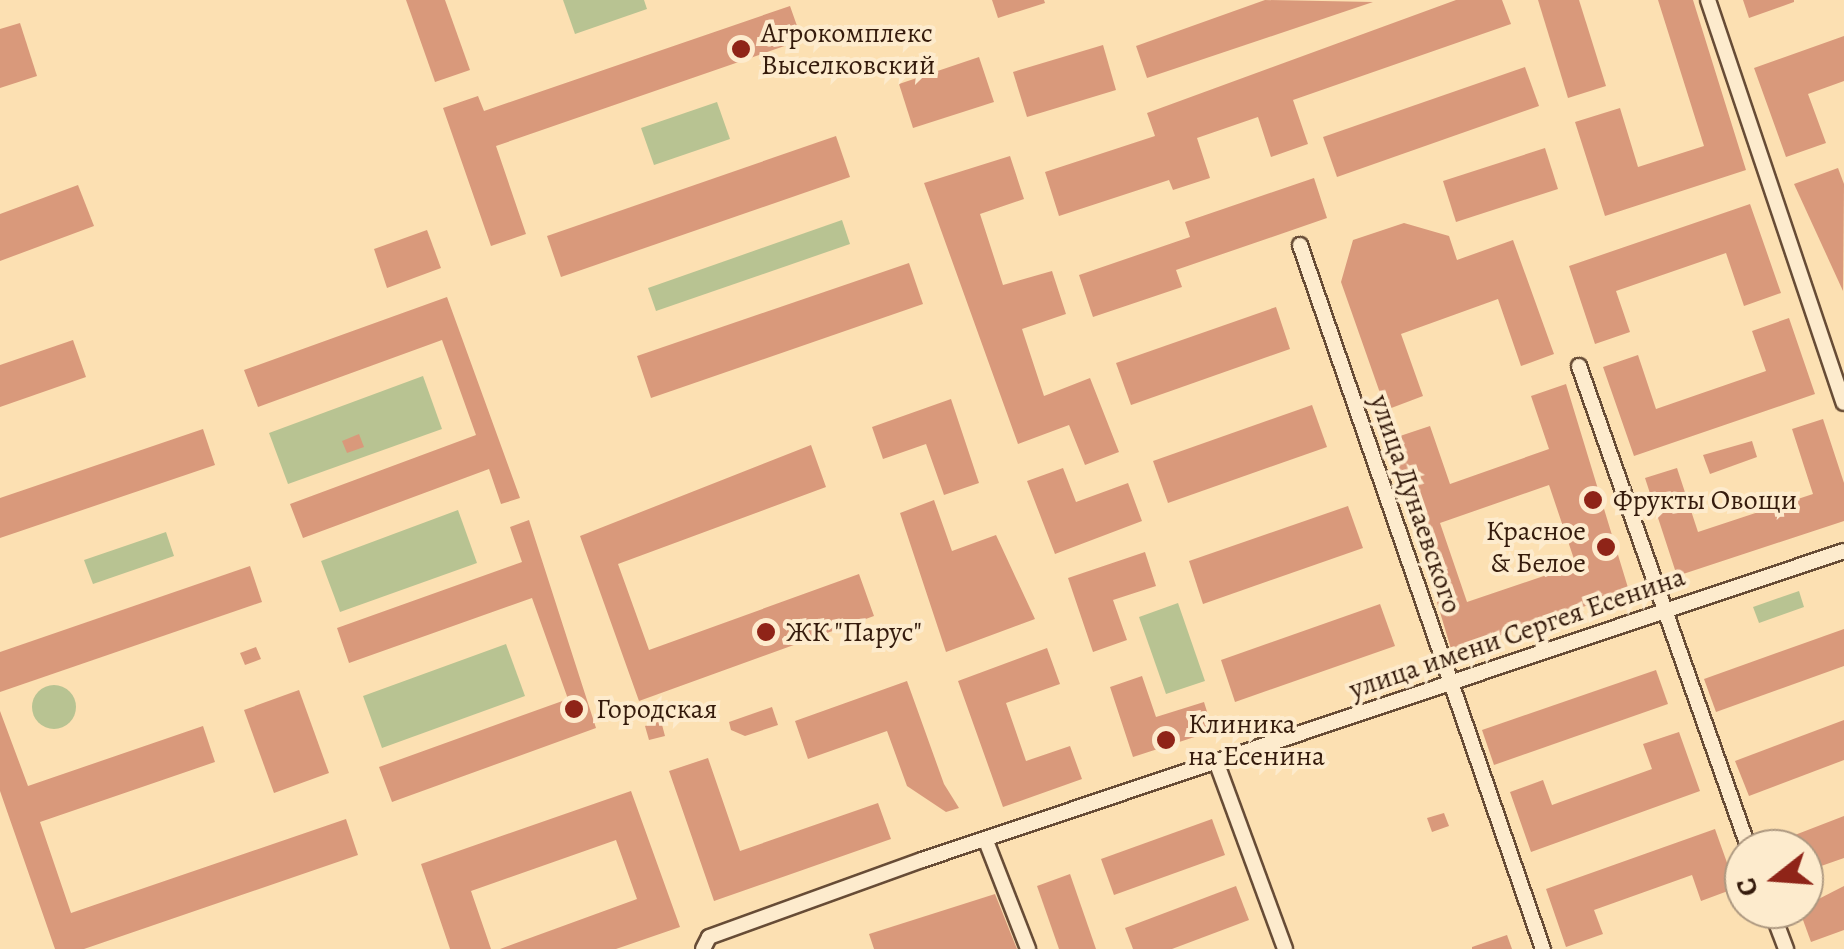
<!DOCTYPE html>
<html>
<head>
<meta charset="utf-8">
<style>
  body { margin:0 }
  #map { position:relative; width:1844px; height:949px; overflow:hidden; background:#fce0b2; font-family:Alegreya,serif }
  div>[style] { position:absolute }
  .green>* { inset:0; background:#b8c392 }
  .round { border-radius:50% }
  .building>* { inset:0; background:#d9997b }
  .roads { filter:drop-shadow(2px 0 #674c36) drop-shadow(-2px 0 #674c36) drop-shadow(0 2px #674c36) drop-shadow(0 -2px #674c36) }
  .minor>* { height:14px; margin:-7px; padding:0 7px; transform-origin:7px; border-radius:7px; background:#fdebcd }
  .dots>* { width:28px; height:28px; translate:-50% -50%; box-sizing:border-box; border:5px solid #fdebcd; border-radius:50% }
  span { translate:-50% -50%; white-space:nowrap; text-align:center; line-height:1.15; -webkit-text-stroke:8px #fdebcd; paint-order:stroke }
  .poi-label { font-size:28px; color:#351b0c }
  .left { translate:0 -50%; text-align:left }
  .right { translate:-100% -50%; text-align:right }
  .street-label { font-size:28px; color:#351b0c }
  .north { position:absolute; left:1724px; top:829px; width:100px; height:100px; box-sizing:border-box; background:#fdebcd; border:2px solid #ad9880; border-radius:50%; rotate:253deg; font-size:28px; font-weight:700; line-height:40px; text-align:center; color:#351b0c }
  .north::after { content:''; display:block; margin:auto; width:35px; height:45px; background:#8f2418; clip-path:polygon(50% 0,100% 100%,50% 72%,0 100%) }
</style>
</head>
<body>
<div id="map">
  <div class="green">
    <i style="clip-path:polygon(563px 0,644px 0,647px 9px,575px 34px)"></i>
    <i style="clip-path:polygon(717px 102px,730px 139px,654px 165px,641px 128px)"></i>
    <i style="clip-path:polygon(842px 220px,850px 244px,656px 311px,648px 288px)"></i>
    <i style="clip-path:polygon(423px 376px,442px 429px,288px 484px,269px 433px)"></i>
    <i style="clip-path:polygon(458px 510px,477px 563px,340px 612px,321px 561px)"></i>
    <i style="clip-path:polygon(166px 532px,174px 556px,93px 584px,84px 560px)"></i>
    <i style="clip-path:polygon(1799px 591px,1804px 607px,1759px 623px,1753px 607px)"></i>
    <i style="clip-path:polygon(1178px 603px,1205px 681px,1166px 694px,1139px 617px)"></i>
    <i style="clip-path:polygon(506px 644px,525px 696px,382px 748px,363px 696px)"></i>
    <i class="round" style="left:32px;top:685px;width:44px;height:44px"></i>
  </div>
  <div class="building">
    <i style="clip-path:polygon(406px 0,445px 0,470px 70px,435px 82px)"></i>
    <i style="clip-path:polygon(992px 0,1044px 0,1045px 3px,998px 18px)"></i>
    <i style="clip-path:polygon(1265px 0,1373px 2px,1147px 78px,1136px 46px)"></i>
    <i style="clip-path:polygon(1456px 0,1502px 0,1511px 24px,1293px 100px,1308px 144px,1271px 157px,1258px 117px,1197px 138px,1210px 178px,1173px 190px,1169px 180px,1059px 216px,1045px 172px,1155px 136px,1147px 113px)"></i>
    <i style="clip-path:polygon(1538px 0,1579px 0,1606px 86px,1568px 98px)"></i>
    <i style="clip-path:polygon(1658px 0,1693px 0,1746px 170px,1605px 216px,1575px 122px,1620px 108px,1638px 167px,1704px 146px)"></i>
    <i style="clip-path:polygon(1743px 0,1794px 0,1794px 2px,1749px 18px)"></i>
    <i style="clip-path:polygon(790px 6px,802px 40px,496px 146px,526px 234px,491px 246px,443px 108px,478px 96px,484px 111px)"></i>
    <i style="clip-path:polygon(20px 23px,37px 76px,0 88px,0 29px)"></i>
    <i style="clip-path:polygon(1844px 36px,1844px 81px,1808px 94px,1826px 143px,1786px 157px,1754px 68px)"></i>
    <i style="clip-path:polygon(1103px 45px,1116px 90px,1027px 117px,1013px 72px)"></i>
    <i style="clip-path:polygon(979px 57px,994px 102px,913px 128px,899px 84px)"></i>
    <i style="clip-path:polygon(1525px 67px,1539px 106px,1337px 177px,1323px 137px)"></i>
    <i style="clip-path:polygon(836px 136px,850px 177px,561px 277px,547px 236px)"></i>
    <i style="clip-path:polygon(1545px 148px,1558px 189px,1456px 222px,1443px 181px)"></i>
    <i style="clip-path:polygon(1010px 156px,1024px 199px,980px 214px,1003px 285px,1052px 271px,1066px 314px,1022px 329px,1044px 396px,1090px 378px,1119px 452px,1085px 465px,1069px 425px,1018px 444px,924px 183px)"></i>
    <i style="clip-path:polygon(1838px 168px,1844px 184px,1843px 291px,1794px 184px)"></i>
    <i style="clip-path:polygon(1314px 178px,1327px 218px,1176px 270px,1182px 287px,1093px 317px,1079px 275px,1190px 237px,1185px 222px)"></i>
    <i style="clip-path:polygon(78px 185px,94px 226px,0 261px,0 214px)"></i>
    <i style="clip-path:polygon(1750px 204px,1781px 293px,1744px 306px,1726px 253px,1616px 291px,1630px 332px,1595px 344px,1569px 266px)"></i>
    <i style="clip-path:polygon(1404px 223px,1449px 236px,1457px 260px,1513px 240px,1554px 354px,1521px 366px,1498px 299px,1401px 334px,1423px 396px,1386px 410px,1341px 282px,1353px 240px)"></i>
    <i style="clip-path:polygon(427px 230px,441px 268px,387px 288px,374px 249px)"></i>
    <i style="clip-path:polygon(909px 263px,923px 304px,651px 398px,637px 356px)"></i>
    <i style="clip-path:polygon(447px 297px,520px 498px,501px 504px,489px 469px,303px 538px,290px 504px,476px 435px,442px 340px,258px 407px,244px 370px)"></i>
    <i style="clip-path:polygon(1276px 307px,1290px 349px,1131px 405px,1116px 363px)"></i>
    <i style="clip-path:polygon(1789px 318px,1815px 394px,1634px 456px,1603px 367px,1638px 355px,1656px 409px,1766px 371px,1752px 331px)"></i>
    <i style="clip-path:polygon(73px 340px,86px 377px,0 407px,0 365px)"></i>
    <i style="clip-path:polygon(evenodd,1566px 384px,1629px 591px,1452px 652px,1388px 440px,1430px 426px,1450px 484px,1549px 449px,1531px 396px,1566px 384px,1549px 485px,1576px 565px,1467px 602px,1440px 523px,1549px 485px)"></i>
    <i style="clip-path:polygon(951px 399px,979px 483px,944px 495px,926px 444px,883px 459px,872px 427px)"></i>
    <i style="clip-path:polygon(1312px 405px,1327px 447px,1168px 503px,1153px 461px)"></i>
    <i style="clip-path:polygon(1823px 419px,1844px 483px,1844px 521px,1677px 576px,1645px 478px,1677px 468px,1698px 532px,1813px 494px,1792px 429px)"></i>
    <i style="clip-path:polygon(203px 429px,215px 465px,0 538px,0 498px)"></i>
    <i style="clip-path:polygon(359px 434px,364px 447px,347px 453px,342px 441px)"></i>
    <i style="clip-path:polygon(1752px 441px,1757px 457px,1710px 474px,1703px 455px)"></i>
    <i style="clip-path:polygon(811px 445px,826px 487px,618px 564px,649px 650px,859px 574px,874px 616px,639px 701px,580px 536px)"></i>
    <i style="clip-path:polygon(1063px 468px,1076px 502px,1128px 483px,1142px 521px,1055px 554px,1027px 481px)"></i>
    <i style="clip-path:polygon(934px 500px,952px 551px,996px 535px,1035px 619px,946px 652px,900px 513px)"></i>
    <i style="clip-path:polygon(1348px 506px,1363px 548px,1203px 604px,1189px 561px)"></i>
    <i style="clip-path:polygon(529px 520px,596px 728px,392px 802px,379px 767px,568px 699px,532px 598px,349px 663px,337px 628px,522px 562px,510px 527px)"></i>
    <i style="clip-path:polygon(1145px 552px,1156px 586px,1113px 600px,1127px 640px,1093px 652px,1068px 578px)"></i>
    <i style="clip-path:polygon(250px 566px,262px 602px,0 692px,0 652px)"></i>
    <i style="clip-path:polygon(1380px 604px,1395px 646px,1235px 702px,1221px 660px)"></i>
    <i style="clip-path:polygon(1844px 629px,1844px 666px,1716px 712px,1704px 679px)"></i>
    <i style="clip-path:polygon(256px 647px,261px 659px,245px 665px,240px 653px)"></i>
    <i style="clip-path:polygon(1047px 648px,1060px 684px,1006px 703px,1026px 761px,1070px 746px,1082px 779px,1003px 807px,958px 681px)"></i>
    <i style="clip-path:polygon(1656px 670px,1668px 704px,1494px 765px,1482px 730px)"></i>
    <i style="clip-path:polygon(1142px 676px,1156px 717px,1204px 702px,1213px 731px,1133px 757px,1110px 687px)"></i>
    <i style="clip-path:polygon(907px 681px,944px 784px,959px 808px,946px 812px,907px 786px,887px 731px,808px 759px,795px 721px)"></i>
    <i style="clip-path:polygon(299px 690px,329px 773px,274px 793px,244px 710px)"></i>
    <i style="clip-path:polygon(772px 707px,778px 725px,745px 736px,731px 730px,729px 722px)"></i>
    <i style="clip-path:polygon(0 711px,28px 786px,203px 726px,215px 762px,40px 822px,71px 913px,346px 819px,358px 855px,84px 949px,55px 949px,0 791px)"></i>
    <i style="clip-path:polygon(1844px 720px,1844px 760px,1749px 796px,1735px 761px)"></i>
    <i style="clip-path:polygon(661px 721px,665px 736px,649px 740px,645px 726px)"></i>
    <i style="clip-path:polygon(1679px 732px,1700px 791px,1531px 852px,1510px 792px,1543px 780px,1552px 805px,1652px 769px,1643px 744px)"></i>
    <i style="clip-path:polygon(708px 758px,740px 851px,878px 803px,891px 839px,714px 901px,669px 771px)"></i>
    <i style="clip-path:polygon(631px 791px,680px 927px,616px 949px,500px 949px,637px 899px,616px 840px,471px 891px,491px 949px,450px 949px,421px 864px)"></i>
    <i style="clip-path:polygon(1444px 813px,1449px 826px,1432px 832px,1427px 818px)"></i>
    <i style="clip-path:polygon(1844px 816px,1844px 858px,1804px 872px,1804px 849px,1759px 849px)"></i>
    <i style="clip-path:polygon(1212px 819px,1225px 855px,1114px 895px,1101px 859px)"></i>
    <i style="clip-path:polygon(1715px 829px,1736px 888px,1701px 901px,1692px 875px,1594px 910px,1603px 934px,1566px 947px,1546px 889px)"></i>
    <i style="clip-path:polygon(1070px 874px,1096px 949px,1059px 949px,1037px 886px)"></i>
    <i style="clip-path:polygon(1236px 886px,1249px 920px,1172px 949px,1133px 949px,1125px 928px)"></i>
    <i style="clip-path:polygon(1844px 886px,1844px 930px,1811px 942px,1799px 909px)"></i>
    <i style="clip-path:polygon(995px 894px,1017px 949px,874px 949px,869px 934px)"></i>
    <i style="clip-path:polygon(1507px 935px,1512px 949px,1472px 949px,1472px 947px)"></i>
  </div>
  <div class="roads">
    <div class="minor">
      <i style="left:1708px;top:0;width:425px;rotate:71.4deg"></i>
      <i style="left:1300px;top:245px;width:745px;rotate:70.96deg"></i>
      <i style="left:1579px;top:366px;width:512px;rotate:70.61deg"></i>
      <i style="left:1217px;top:764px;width:197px;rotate:69.8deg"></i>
      <i style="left:986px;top:841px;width:116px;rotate:68.7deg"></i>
      <i style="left:1771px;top:909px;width:43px;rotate:69.4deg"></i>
      <i style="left:703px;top:949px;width:13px;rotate:-63deg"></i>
      <i style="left:709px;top:937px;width:226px;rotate:-19.9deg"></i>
      <i style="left:922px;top:860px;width:972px;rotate:-18.53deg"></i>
    </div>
  </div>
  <div class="dots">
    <i style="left:741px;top:49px;background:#8f2418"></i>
    <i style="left:1593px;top:500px;background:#8f2418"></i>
    <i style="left:1606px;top:547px;background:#8f2418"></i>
    <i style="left:766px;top:632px;background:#8f2418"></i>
    <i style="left:574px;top:709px;background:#8f2418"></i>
    <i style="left:1166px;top:740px;background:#8f2418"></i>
  </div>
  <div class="poi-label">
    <span class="left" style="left:761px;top:49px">Агрокомплекс<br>Выселковский</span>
    <span class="left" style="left:1613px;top:500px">Фрукты Овощи</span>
    <span class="right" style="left:1586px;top:547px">Красное<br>&amp; Белое</span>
    <span class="left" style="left:786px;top:632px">ЖК "Парус"</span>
    <span class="left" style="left:596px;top:709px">Городская</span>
    <span class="left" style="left:1188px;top:740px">Клиника<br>на Есенина</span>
  </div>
  <div class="street-label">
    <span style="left:1416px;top:504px;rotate:71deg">улица Дунаевского</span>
    <span style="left:1517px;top:633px;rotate:-19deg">улица имени Сергея Есенина</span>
  </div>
  <div class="north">С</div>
</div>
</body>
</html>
